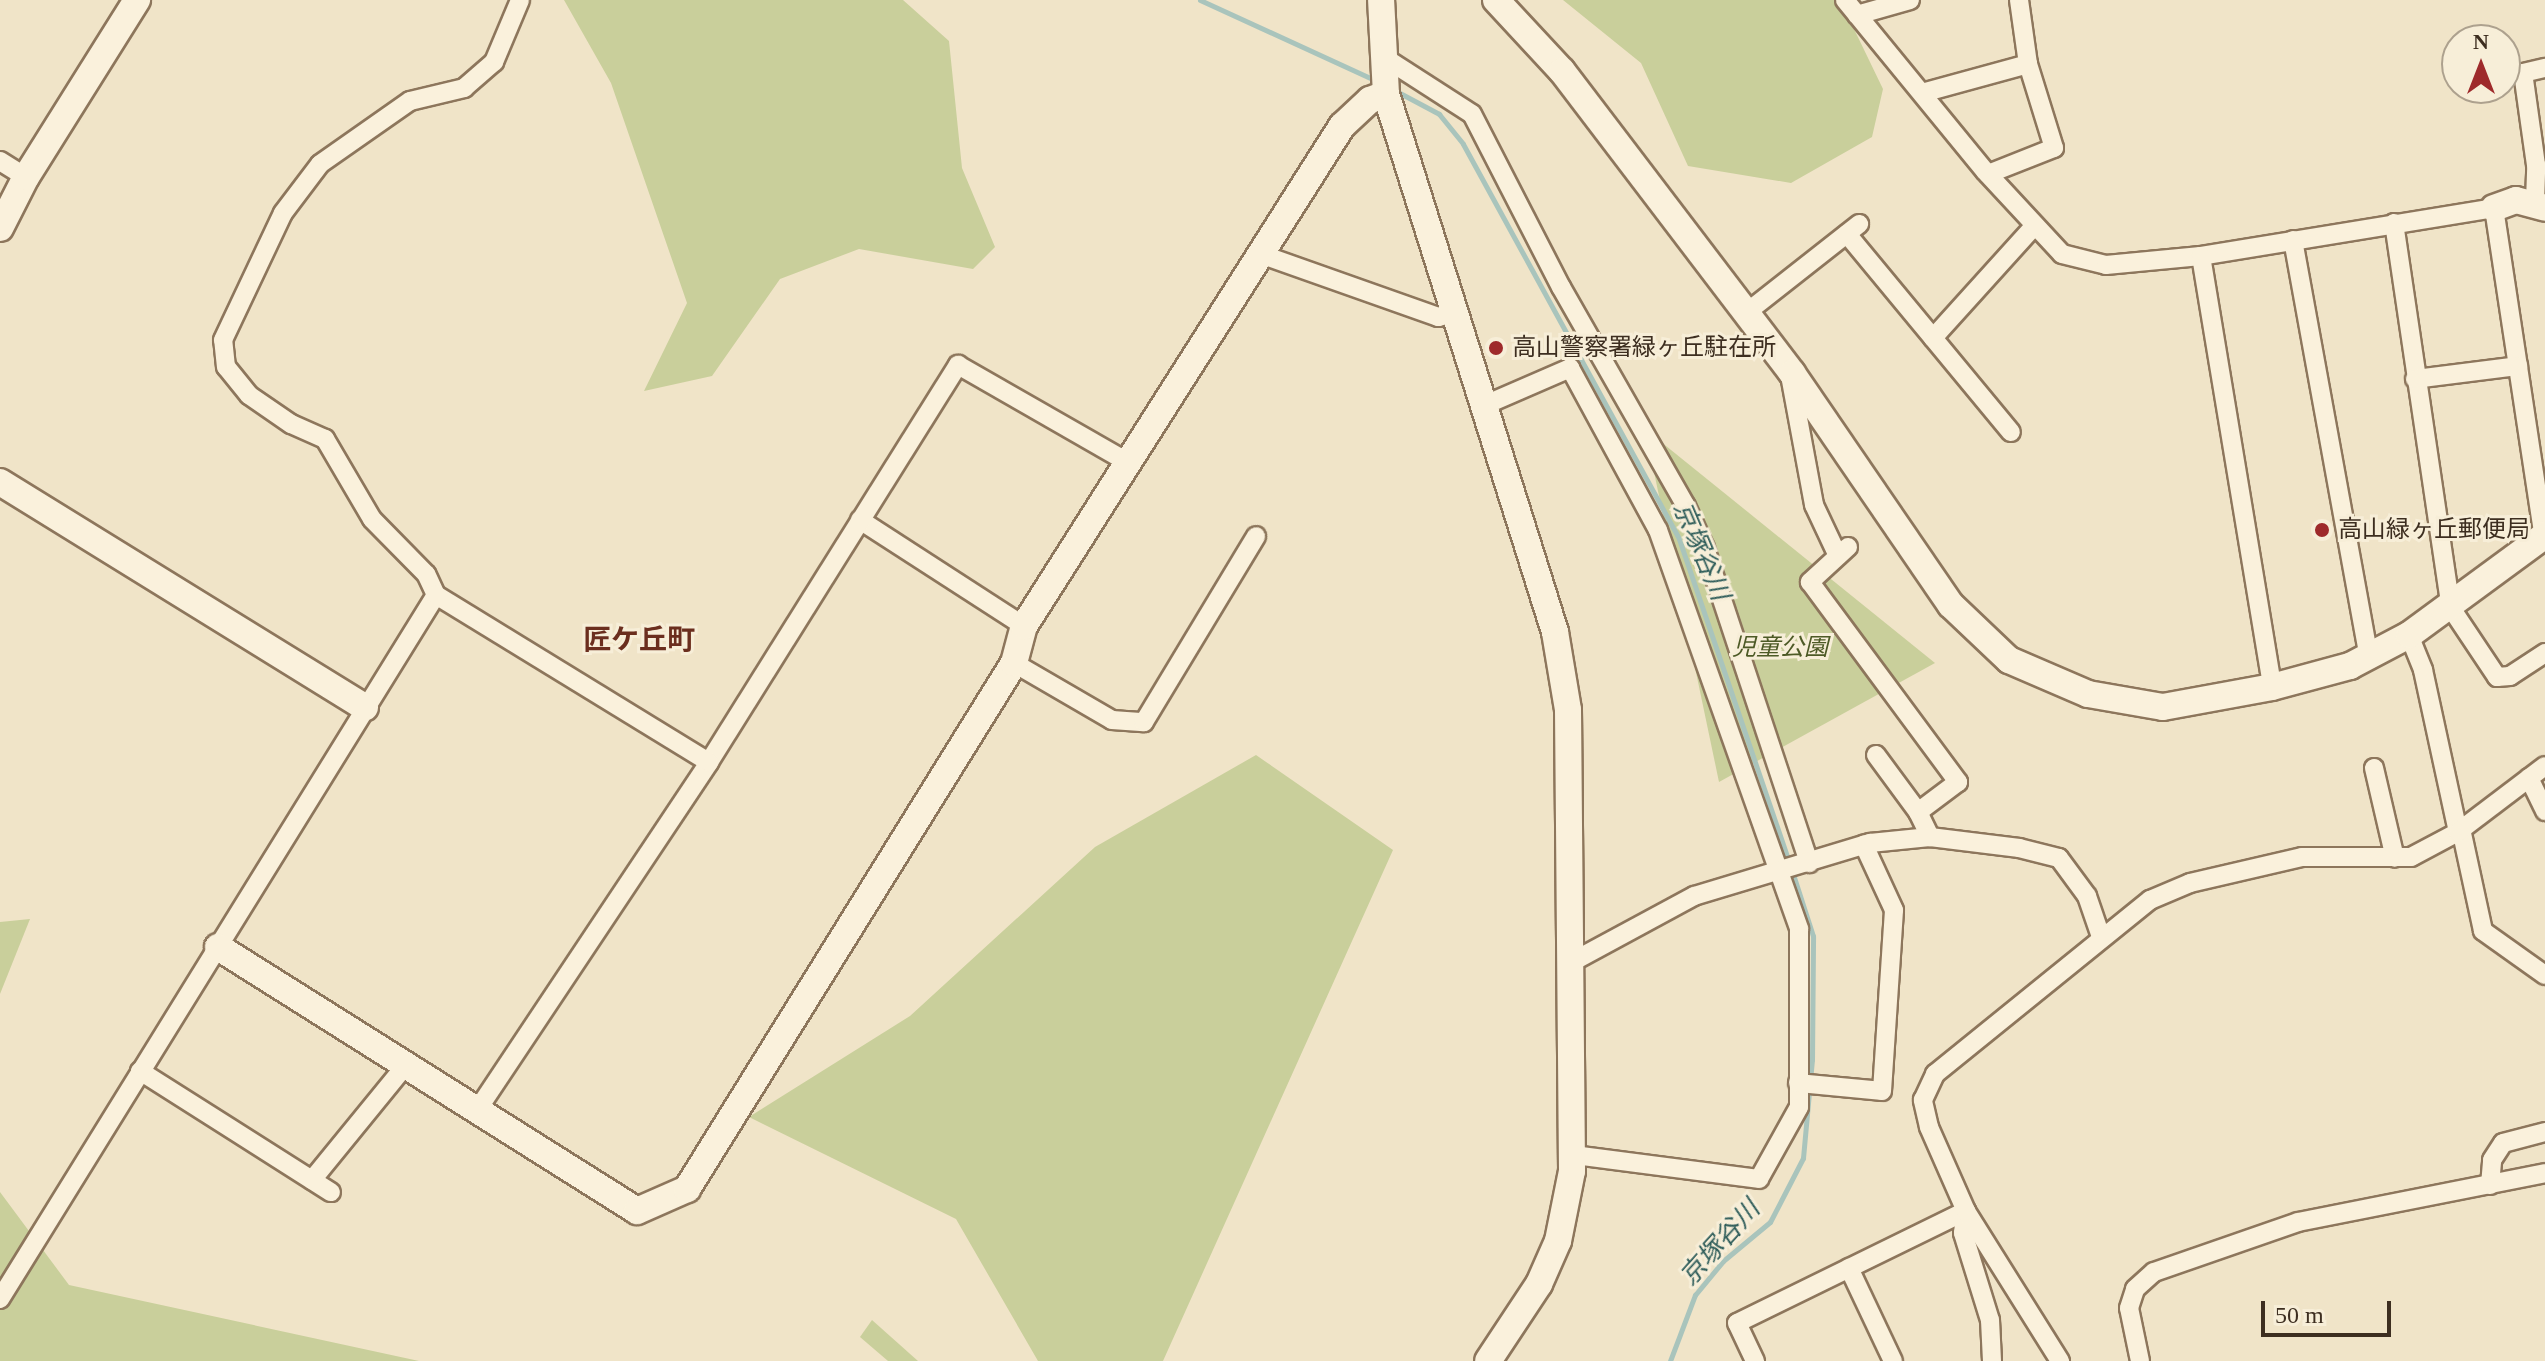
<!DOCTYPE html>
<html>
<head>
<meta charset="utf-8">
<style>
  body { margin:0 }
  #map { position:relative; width:2545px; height:1361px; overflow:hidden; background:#f0e4c8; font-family:"Times New Roman","Noto Sans JP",serif }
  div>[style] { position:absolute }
  .green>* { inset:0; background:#c9cf9b }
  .stream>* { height:5px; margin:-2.5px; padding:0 2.5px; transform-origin:2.5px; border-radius:2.5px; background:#a9c4bc }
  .roads { filter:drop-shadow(2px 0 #8d765c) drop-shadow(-2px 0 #8d765c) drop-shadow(0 2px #8d765c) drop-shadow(0 -2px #8d765c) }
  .street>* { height:18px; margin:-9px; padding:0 9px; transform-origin:9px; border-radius:9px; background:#faf1dc }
  .secondary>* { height:26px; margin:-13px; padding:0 13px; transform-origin:13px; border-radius:13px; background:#faf1dc }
  .dots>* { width:22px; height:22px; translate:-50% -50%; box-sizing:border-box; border:4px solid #f7eed8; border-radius:50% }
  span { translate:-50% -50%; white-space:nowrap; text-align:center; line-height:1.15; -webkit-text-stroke:6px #f7eed8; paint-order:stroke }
  .poi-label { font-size:24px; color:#3d2e20 }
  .left { translate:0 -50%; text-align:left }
  .park-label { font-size:24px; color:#4d5a26; font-style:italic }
  .water-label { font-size:26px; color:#2f5d5a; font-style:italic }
  .quarter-label { font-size:28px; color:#6b2e1e; font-weight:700 }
  .north { position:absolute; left:2441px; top:24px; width:80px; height:80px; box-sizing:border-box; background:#f7eed8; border:2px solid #ada18e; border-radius:50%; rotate:0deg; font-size:22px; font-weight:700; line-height:32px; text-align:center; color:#3d2e20 }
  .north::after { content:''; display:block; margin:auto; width:28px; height:36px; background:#9e2a2b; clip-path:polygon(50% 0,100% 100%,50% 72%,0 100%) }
  .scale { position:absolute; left:2261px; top:1301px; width:130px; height:36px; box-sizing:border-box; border:4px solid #3d2e20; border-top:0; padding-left:10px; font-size:24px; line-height:28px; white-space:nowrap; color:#3d2e20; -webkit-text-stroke:6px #f7eed8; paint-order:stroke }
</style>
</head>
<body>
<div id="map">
  <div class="green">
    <i style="clip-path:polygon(564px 0,903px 0,949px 41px,962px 168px,995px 247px,973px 269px,859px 249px,780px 279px,712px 376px,644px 391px,687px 303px,611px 83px)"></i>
    <i style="clip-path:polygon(1563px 0,1840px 0,1883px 89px,1872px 137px,1791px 183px,1688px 166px,1641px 63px)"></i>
    <i style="clip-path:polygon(1645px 429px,1935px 663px,1719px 782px)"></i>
    <i style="clip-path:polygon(1256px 755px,1393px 850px,1163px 1361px,1038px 1361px,956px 1219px,749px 1117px,910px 1016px,1095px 847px)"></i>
    <i style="clip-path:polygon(30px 919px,0 994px,0 922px)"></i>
    <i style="clip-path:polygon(0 1192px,69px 1285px,419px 1361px,0 1361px)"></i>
    <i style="clip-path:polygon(872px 1320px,918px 1361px,888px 1361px,860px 1337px)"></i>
  </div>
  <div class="stream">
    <i style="left:1200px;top:0;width:195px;rotate:24.6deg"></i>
    <i style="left:1396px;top:91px;width:49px;rotate:28.1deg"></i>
    <i style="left:1439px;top:114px;width:38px;rotate:51deg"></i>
    <i style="left:1463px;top:144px;width:450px;rotate:61.3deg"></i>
    <i style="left:1679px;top:539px;width:341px;rotate:71.2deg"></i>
    <i style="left:1670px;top:1361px;width:71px;rotate:-69.3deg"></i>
    <i style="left:1695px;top:1295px;width:44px;rotate:-50.5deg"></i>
    <i style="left:1723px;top:1261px;width:61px;rotate:-39.7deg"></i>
    <i style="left:1770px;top:1222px;width:72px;rotate:-62.7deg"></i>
    <i style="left:1803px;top:1158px;width:98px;rotate:-84.8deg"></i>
    <i style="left:1812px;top:1060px;width:124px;rotate:-89.5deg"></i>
    <i style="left:1813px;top:936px;width:68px;rotate:-107.9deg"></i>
  </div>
  <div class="roads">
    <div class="street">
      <i style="left:1845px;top:0;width:221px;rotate:50.7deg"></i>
      <i style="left:1985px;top:171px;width:113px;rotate:47.1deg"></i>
      <i style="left:2062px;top:254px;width:45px;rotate:14deg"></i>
      <i style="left:2106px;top:265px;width:95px;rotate:-5.4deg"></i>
      <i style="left:2201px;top:256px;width:297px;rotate:-9.3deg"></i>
      <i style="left:2494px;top:208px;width:333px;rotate:81.4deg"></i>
      <i style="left:1857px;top:15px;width:55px;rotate:-15.8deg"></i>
      <i style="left:1385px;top:58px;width:103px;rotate:32.8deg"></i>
      <i style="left:1472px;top:114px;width:195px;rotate:62.8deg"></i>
      <i style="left:1561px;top:287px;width:252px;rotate:60.3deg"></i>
      <i style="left:1686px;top:506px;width:46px;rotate:65.7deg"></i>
      <i style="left:1705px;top:548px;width:332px;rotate:71.7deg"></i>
      <i style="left:1922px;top:93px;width:110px;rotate:-15.3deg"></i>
      <i style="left:0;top:161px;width:31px;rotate:32deg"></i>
      <i style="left:1988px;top:174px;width:71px;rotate:-21.5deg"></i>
      <i style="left:2054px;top:148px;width:88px;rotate:-107.2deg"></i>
      <i style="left:2028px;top:64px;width:65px;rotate:-98deg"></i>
      <i style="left:2535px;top:202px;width:37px;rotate:-88deg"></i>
      <i style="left:2536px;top:165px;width:93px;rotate:-98deg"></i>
      <i style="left:2523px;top:73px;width:23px;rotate:-13deg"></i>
      <i style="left:2394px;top:223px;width:389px;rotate:81.6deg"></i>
      <i style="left:2451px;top:608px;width:83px;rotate:56.3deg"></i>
      <i style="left:2497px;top:677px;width:13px;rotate:-4deg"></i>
      <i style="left:2510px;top:676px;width:42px;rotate:-33.3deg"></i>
      <i style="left:1847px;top:234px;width:257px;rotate:50.4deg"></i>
      <i style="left:2293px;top:240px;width:424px;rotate:79.7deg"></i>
      <i style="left:1263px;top:255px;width:186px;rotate:19.5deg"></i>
      <i style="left:1438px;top:317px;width:19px;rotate:-12deg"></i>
      <i style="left:2201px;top:256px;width:437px;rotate:80.6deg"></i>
      <i style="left:1746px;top:313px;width:144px;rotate:-38.2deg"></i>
      <i style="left:1933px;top:338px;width:152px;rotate:-47.9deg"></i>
      <i style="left:1790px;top:375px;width:132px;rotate:79.5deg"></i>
      <i style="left:1814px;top:505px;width:56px;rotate:64.8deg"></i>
      <i style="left:2415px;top:379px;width:104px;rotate:-7.2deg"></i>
      <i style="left:1485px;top:405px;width:93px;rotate:-23.5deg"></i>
      <i style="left:1570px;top:368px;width:184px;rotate:61.5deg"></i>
      <i style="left:1658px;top:530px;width:423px;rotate:70.5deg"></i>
      <i style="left:1799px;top:929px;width:178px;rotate:90deg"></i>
      <i style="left:1799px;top:1107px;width:82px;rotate:119.1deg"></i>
      <i style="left:1759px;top:1179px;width:188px;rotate:-172.6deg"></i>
      <i style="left:860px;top:520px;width:195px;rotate:32.9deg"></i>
      <i style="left:1848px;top:547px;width:52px;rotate:137.4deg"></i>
      <i style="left:1810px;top:582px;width:249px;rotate:53.5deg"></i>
      <i style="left:1958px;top:782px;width:50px;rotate:143.1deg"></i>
      <i style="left:1918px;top:812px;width:28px;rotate:64deg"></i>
      <i style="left:436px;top:595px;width:23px;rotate:-115deg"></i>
      <i style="left:426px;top:574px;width:77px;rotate:-134.5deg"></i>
      <i style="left:372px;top:519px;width:93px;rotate:-120.4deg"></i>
      <i style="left:325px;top:439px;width:37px;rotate:-156deg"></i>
      <i style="left:291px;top:424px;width:51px;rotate:-145.4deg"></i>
      <i style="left:249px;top:395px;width:36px;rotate:-129deg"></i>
      <i style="left:226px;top:367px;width:27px;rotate:-96deg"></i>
      <i style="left:223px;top:340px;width:140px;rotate:-64.7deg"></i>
      <i style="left:283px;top:213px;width:61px;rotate:-52.9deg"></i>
      <i style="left:320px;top:164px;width:110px;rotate:-35deg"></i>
      <i style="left:410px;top:101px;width:56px;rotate:-13.5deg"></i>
      <i style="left:464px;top:88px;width:40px;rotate:-41deg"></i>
      <i style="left:494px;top:62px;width:67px;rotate:-67.2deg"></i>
      <i style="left:2409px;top:635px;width:38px;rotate:68deg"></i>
      <i style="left:2423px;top:670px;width:166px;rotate:77.8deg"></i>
      <i style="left:1014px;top:663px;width:113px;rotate:30.2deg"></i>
      <i style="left:1112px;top:720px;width:32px;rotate:4deg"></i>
      <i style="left:1144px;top:722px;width:217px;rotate:-58.9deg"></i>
      <i style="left:1876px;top:755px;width:71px;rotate:53.6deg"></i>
      <i style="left:2374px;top:768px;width:92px;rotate:76.9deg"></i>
      <i style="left:2529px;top:778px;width:37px;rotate:64deg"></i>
      <i style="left:2461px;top:829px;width:104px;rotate:77.8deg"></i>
      <i style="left:2483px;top:931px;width:76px;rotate:35.4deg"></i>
      <i style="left:1572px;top:962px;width:139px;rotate:-28.4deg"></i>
      <i style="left:1694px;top:896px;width:184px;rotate:-16.8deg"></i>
      <i style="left:1870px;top:843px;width:60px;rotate:-5.7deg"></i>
      <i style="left:1930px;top:837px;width:90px;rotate:7deg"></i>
      <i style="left:2019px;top:848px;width:41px;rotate:14deg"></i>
      <i style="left:2059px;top:858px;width:47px;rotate:53.6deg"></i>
      <i style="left:2087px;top:896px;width:43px;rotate:71.1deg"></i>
      <i style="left:140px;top:1071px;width:226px;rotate:32.4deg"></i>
      <i style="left:1798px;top:1083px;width:84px;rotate:5.4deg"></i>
      <i style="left:1882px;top:1091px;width:181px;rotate:-86.2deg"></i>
      <i style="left:1894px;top:910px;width:72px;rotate:-114.8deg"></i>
      <i style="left:476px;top:1112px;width:420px;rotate:-56.3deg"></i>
      <i style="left:709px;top:762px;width:469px;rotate:-57.9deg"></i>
      <i style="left:958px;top:365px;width:197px;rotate:29.8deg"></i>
      <i style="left:312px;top:1180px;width:147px;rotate:-50.8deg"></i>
      <i style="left:2490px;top:1185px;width:25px;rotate:-85deg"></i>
      <i style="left:2492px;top:1160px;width:20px;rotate:-57deg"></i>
      <i style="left:2503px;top:1143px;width:43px;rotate:-14.7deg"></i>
      <i style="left:1966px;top:1211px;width:22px;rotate:98deg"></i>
      <i style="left:1963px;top:1233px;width:91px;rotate:72.8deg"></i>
      <i style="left:1990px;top:1320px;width:41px;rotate:87.2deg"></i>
      <i style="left:1849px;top:1268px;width:103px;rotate:64.7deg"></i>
      <i style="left:0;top:1299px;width:828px;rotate:-58.23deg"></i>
      <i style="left:436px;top:595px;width:320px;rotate:31.5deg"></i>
      <i style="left:1755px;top:1361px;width:42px;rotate:-115.3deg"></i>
      <i style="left:1737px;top:1323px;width:255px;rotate:-26.1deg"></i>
      <i style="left:2060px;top:1361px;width:177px;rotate:-122.1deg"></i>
      <i style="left:1966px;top:1211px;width:92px;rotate:-113.8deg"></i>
      <i style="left:1929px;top:1127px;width:28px;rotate:-103deg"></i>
      <i style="left:1923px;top:1100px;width:29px;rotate:-65deg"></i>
      <i style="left:1935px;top:1074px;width:277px;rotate:-39deg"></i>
      <i style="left:2150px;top:900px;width:43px;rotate:-23deg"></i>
      <i style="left:2190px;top:883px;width:115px;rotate:-13.1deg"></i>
      <i style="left:2302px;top:857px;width:109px"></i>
      <i style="left:2411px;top:857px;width:53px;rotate:-28deg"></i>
      <i style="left:2458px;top:832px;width:109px;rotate:-37.2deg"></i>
      <i style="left:2140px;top:1361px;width:54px;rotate:-101.7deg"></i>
      <i style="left:2129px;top:1308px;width:20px;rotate:-72deg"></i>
      <i style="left:2135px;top:1289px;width:25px;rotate:-42deg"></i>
      <i style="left:2154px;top:1272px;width:152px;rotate:-19.1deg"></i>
      <i style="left:2298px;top:1222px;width:252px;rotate:-11.2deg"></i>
    </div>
    <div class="secondary">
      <i style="left:1496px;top:0;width:97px;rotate:47.1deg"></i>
      <i style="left:1562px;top:71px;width:380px;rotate:52.7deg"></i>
      <i style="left:1792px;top:373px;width:281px;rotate:55.6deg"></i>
      <i style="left:1951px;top:605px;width:80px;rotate:43.5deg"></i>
      <i style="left:2009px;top:660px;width:86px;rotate:23.3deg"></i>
      <i style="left:2088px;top:694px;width:76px;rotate:9.8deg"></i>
      <i style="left:2163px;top:707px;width:111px;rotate:-10.4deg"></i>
      <i style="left:2272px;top:687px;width:81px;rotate:-15.1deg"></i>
      <i style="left:2350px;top:666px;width:67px;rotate:-27.7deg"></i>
      <i style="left:2409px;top:635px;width:169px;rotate:-36.3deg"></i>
      <i style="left:1386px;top:94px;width:564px;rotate:72.56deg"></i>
      <i style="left:1555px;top:632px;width:79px;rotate:80.5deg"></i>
      <i style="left:1568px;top:710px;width:461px;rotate:89.5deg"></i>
      <i style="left:1572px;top:1171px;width:71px;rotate:101.3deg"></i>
      <i style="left:1558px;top:1241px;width:47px;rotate:113.8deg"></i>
      <i style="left:1539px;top:1284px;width:92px;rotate:123.5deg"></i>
      <i style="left:2494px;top:208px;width:23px;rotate:-20deg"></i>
      <i style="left:2516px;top:200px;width:30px;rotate:15deg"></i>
      <i style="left:0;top:228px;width:57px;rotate:-63deg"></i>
      <i style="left:26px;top:177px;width:209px;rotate:-57.9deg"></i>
      <i style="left:0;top:482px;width:429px;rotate:31.7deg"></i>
      <i style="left:218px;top:947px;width:495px;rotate:32.2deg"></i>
      <i style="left:637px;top:1211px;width:55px;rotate:-23.7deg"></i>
      <i style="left:687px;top:1189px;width:619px;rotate:-58.13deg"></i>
      <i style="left:1014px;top:663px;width:38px;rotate:-75deg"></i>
      <i style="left:1024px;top:626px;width:593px;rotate:-57.54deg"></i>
      <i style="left:1342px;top:126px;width:38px;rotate:-43deg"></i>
      <i style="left:1370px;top:100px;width:17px;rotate:-21deg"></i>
      <i style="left:1386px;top:94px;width:94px;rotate:-93deg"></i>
    </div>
  </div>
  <div class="dots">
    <i style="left:1496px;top:348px;background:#9e2a2b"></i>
    <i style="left:2322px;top:530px;background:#9e2a2b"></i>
  </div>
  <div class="poi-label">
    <span class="left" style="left:1512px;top:348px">高山警察署緑ヶ丘駐在所</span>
    <span class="left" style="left:2338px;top:530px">高山緑ヶ丘郵便局</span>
  </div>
  <div class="park-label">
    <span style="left:1780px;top:648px">児童公園</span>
  </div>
  <div class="water-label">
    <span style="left:1701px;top:551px;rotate:67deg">京塚谷川</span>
    <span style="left:1720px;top:1243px;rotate:-48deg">京塚谷川</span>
  </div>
  <div class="quarter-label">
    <span style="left:639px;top:640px">匠ケ丘町</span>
  </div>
  <div class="north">N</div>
  <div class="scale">50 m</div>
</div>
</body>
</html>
